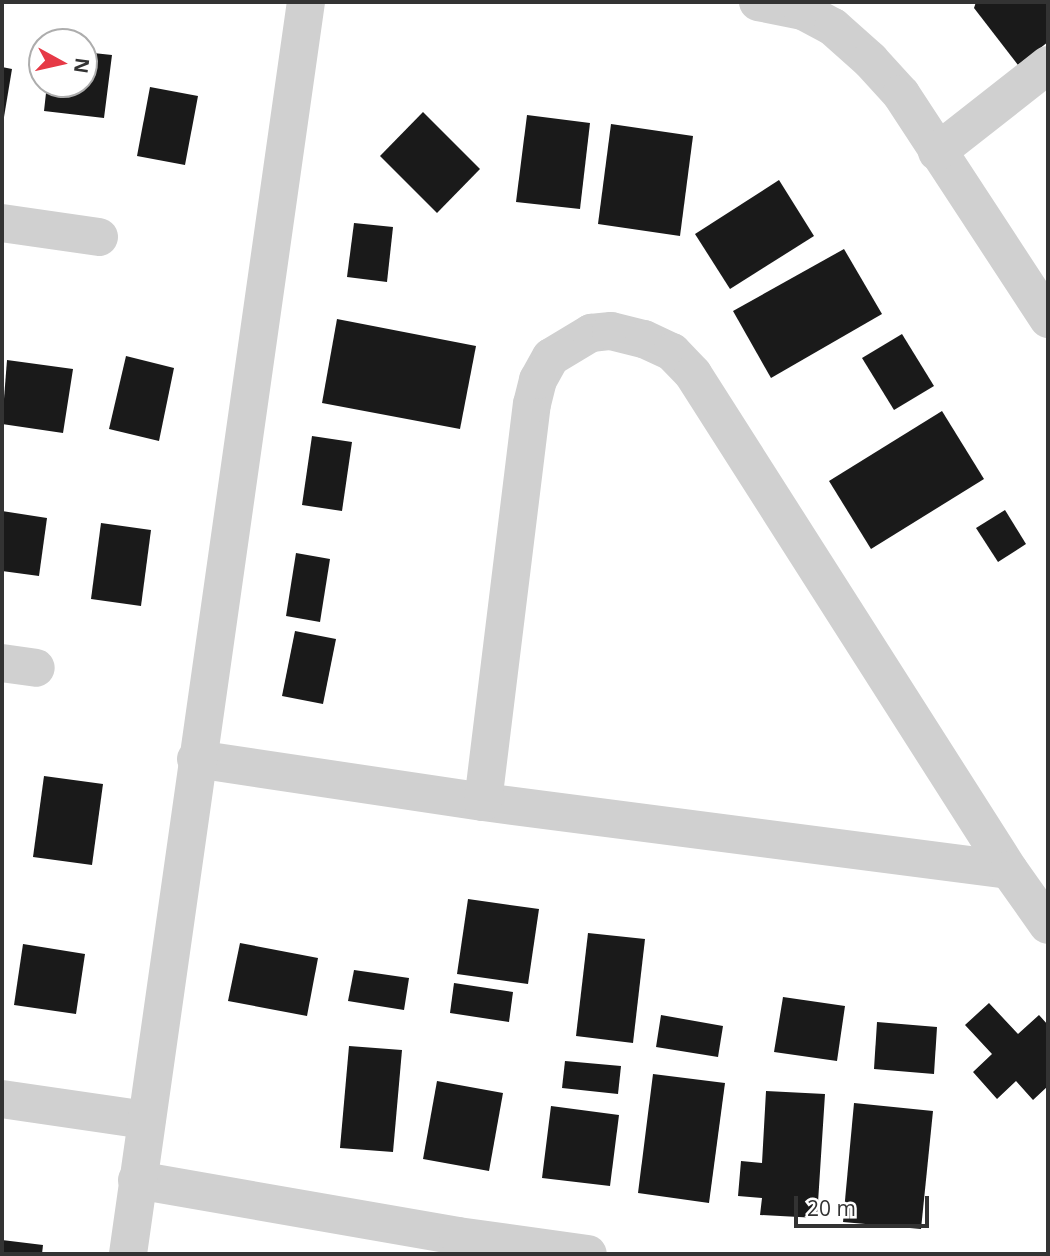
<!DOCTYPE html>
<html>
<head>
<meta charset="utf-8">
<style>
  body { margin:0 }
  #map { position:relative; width:1050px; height:1256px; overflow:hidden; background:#fff; font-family:"Open Sans",sans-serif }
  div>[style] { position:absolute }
  .building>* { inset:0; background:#1a1a1a }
  .street>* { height:38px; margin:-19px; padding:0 19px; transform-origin:19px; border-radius:19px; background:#d0d0d0 }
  span { translate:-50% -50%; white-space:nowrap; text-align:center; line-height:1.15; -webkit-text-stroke:7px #fff; paint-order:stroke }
  .frame { position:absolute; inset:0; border:4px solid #333; pointer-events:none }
  .north { position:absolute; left:28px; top:28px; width:70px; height:70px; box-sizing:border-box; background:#fff; border:2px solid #adadad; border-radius:50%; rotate:98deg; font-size:19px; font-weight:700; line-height:28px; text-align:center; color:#333 }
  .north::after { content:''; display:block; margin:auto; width:24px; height:32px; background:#e63946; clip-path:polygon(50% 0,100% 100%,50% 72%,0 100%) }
  .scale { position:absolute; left:794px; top:1196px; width:135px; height:32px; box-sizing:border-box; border:4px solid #333; border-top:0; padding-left:9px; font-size:21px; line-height:24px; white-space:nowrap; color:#333; -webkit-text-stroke:5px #fff; paint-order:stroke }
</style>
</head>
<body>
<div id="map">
  <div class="building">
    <i style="clip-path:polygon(976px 2px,1048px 2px,1048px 42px,1018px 65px,974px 8px)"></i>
    <i style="clip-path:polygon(84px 52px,112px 55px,104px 118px,44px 111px,47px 84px,84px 84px)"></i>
    <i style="clip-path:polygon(2px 67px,12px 69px,3px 123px,2px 123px)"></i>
    <i style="clip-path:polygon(150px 87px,198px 96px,185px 165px,137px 156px)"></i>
    <i style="clip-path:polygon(423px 112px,480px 169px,437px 213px,380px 156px)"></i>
    <i style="clip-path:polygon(527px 115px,590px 123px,580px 209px,516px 202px)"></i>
    <i style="clip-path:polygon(611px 124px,693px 136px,680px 236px,598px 224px)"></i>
    <i style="clip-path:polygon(779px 180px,814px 236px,730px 289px,695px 234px)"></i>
    <i style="clip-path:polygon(354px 223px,393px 227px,387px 282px,347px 277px)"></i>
    <i style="clip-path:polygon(844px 249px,882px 314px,771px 378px,733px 311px)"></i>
    <i style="clip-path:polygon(337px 319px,476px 346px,460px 429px,322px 403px)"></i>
    <i style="clip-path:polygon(902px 334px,934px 386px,894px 410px,862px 358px)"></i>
    <i style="clip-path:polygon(126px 356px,174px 368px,159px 441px,109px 429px)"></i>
    <i style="clip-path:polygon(7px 360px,73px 369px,63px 433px,2px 424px)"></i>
    <i style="clip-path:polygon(942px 411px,984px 479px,871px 549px,829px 481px)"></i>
    <i style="clip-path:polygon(312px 436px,352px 442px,342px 511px,302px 505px)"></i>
    <i style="clip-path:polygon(1005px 510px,1026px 544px,998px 562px,976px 528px)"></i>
    <i style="clip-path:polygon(2px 511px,47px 518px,39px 576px,2px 571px)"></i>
    <i style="clip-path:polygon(101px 523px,151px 530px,141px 606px,91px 599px)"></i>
    <i style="clip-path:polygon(296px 553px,330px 559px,320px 622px,286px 616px)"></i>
    <i style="clip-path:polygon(295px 631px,336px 639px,323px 704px,282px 696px)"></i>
    <i style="clip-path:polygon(44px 776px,103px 784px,92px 865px,33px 857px)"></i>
    <i style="clip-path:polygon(468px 899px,539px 909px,528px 984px,457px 974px)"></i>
    <i style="clip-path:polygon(588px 933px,645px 939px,633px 1043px,576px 1036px)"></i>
    <i style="clip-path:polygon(240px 943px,318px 958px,307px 1016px,228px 1001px)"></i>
    <i style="clip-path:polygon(23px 944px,85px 954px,76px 1014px,14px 1005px)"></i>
    <i style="clip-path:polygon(354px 970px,409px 978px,404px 1010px,348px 1001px)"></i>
    <i style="clip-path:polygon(454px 983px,513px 992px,509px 1022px,450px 1013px)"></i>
    <i style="clip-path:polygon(783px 997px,845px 1006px,837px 1061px,774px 1052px)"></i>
    <i style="clip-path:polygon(989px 1003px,1018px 1034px,1039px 1015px,1048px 1025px,1048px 1086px,1033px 1100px,1016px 1081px,997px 1099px,973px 1072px,992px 1054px,965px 1025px)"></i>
    <i style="clip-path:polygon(661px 1015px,723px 1026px,718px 1057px,656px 1047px)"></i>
    <i style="clip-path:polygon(877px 1022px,937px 1027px,934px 1074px,874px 1069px)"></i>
    <i style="clip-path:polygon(349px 1046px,402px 1050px,393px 1152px,340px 1148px)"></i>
    <i style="clip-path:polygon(565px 1061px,621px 1066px,618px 1094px,562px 1088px)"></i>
    <i style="clip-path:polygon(653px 1074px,725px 1083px,709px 1203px,638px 1193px)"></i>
    <i style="clip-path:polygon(437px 1081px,503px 1093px,489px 1171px,423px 1159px)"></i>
    <i style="clip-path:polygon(766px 1091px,825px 1094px,817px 1218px,760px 1215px,762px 1198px,738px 1196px,741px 1161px,762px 1163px)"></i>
    <i style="clip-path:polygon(854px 1103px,933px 1111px,921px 1229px,843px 1222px)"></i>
    <i style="clip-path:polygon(551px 1106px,619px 1115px,610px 1186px,542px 1178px)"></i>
    <i style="clip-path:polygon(2px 1240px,43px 1245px,42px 1254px,2px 1254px)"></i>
  </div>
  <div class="street">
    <i style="left:758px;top:2px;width:46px;rotate:11.3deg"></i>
    <i style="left:803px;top:11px;width:34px;rotate:28deg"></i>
    <i style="left:833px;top:27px;width:50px;rotate:41.7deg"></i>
    <i style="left:870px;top:60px;width:46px;rotate:47.6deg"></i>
    <i style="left:901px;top:94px;width:269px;rotate:56.8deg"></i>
    <i style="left:937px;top:152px;width:141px;rotate:-38.1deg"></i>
    <i style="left:2px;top:223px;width:98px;rotate:8.2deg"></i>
    <i style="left:2px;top:663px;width:34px;rotate:8deg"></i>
    <i style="left:196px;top:759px;width:290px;rotate:8.5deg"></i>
    <i style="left:483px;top:802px;width:530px;rotate:7.37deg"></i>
    <i style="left:483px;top:802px;width:401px;rotate:-83deg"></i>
    <i style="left:532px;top:404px;width:25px;rotate:-76deg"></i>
    <i style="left:538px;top:380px;width:26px;rotate:-61deg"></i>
    <i style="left:551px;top:357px;width:47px;rotate:-31deg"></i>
    <i style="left:591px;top:333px;width:20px;rotate:-6deg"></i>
    <i style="left:611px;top:331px;width:34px;rotate:14deg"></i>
    <i style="left:644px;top:339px;width:31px;rotate:25deg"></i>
    <i style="left:672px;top:352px;width:30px;rotate:46deg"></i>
    <i style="left:693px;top:374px;width:588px;rotate:57.5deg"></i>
    <i style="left:1009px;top:870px;width:67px;rotate:54.7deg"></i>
    <i style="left:2px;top:1099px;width:146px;rotate:8.3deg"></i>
    <i style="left:137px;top:1180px;width:326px;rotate:9.9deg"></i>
    <i style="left:458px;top:1236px;width:131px;rotate:7.9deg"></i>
    <i style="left:128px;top:1254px;width:1265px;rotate:-81.91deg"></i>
  </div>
  <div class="frame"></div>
  <div class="north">N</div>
  <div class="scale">20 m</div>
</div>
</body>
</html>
